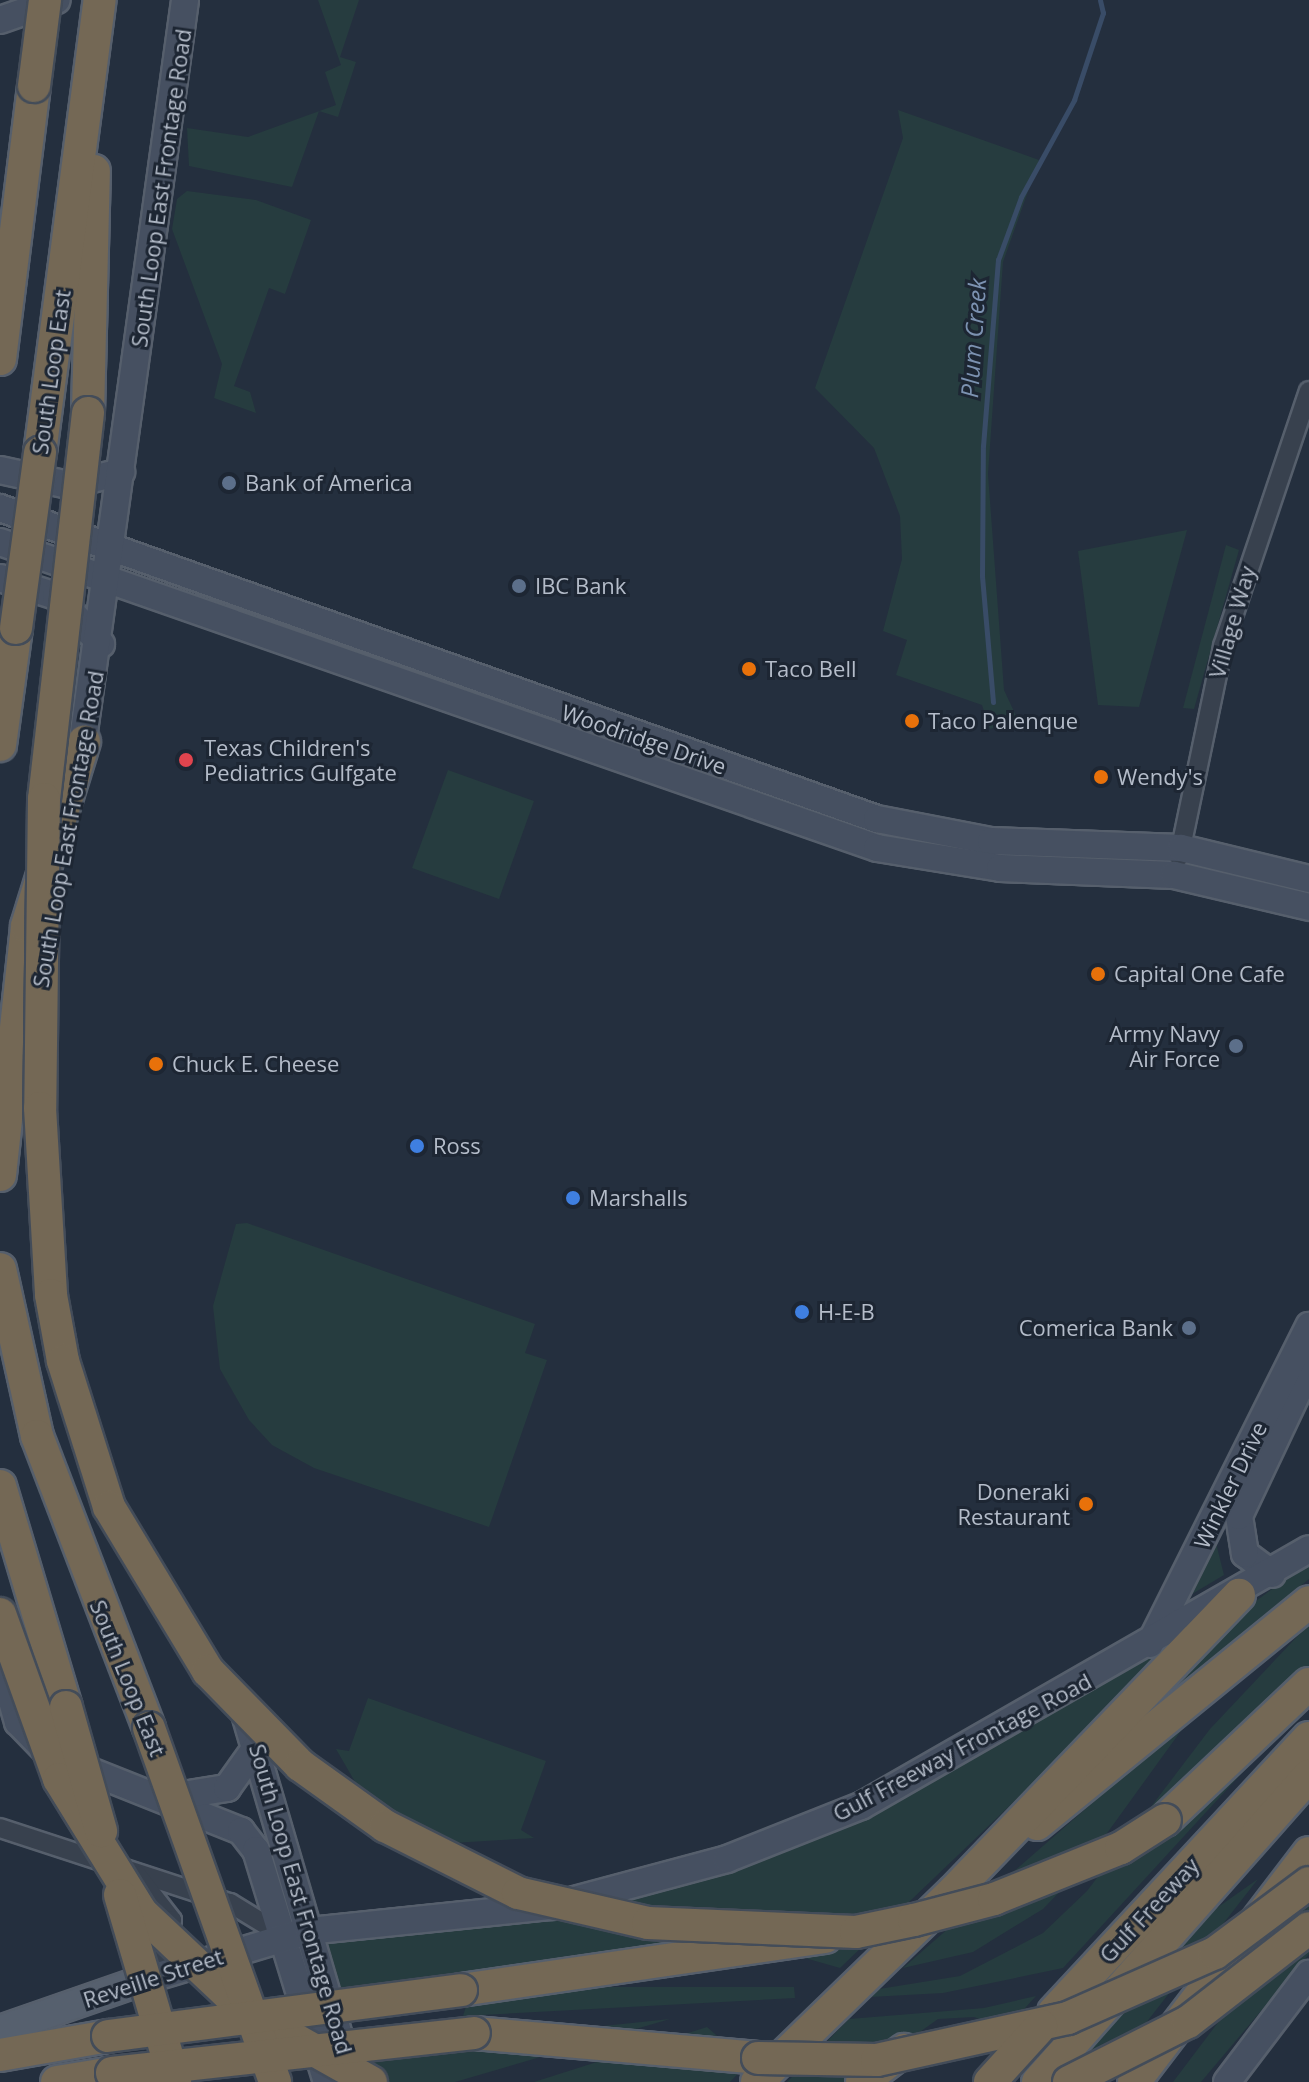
<!DOCTYPE html>
<html>
<head>
<meta charset="utf-8">
<style>
  body { margin:0 }
  #map { position:relative; width:1309px; height:2082px; overflow:hidden; background:#242f3e; font-family:"Open Sans",sans-serif }
  div>[style] { position:absolute }
  .green>* { inset:0; background:#263c3f }
  .stream>* { height:5px; margin:-2.5px; padding:0 2.5px; transform-origin:2.5px; border-radius:2.5px; background:#394c67 }
  .roads { filter:drop-shadow(2px 0 #565f6c) drop-shadow(-2px 0 #565f6c) drop-shadow(0 2px #565f6c) drop-shadow(0 -2px #565f6c) }
  .street>* { height:18px; margin:-9px; padding:0 9px; transform-origin:9px; border-radius:9px; background:#38414e }
  .secondary>* { height:26px; margin:-13px; padding:0 13px; transform-origin:13px; border-radius:13px; background:#465061 }
  .primary>* { height:28px; margin:-14px; padding:0 14px; transform-origin:14px; border-radius:14px; background:#56606e }
  .highway>* { height:32px; margin:-16px; padding:0 16px; transform-origin:16px; border-radius:16px; background:#746855 }
  .bridges { filter:drop-shadow(2px 0 #434c59) drop-shadow(-2px 0 #434c59) drop-shadow(0 2px #434c59) drop-shadow(0 -2px #434c59) }
  .highway-bridge>* { height:32px; margin:-16px; padding:0 16px; transform-origin:16px; border-radius:16px; background:#746855 }
  .dots>* { width:22px; height:22px; translate:-50% -50%; box-sizing:border-box; border:4px solid #1d2633; border-radius:50% }
  span { translate:-50% -50%; white-space:nowrap; text-align:center; line-height:1.15; -webkit-text-stroke:6px #1d2633; paint-order:stroke }
  .street-label { font-size:22px; color:#b4bcc9 }
  .poi-label { font-size:22px; color:#b4bcc9 }
  .left { translate:0 -50%; text-align:left }
  .right { translate:-100% -50%; text-align:right }
  .water-label { font-size:24px; color:#7c92b1; font-style:italic }
</style>
</head>
<body>
<div id="map">
  <div class="green">
    <i style="clip-path:polygon(318px 0,359px 0,340px 57px,356px 62px,338px 117px,319px 111px,292px 187px,189px 166px,187px 128px,248px 137px,336px 105px,325px 72px,341px 65px)"></i>
    <i style="clip-path:polygon(898px 110px,1039px 160px,1003px 262px,988px 474px,1004px 690px,1018px 720px,990px 729px,982px 705px,896px 675px,907px 640px,883px 631px,902px 559px,900px 516px,874px 448px,815px 388px,903px 138px)"></i>
    <i style="clip-path:polygon(187px 191px,256px 200px,311px 220px,285px 294px,269px 288px,234px 386px,250px 392px,256px 413px,214px 398px,222px 364px,172px 229px,177px 199px)"></i>
    <i style="clip-path:polygon(1187px 530px,1139px 707px,1098px 705px,1078px 551px)"></i>
    <i style="clip-path:polygon(1226px 545px,1239px 550px,1194px 709px,1183px 708px)"></i>
    <i style="clip-path:polygon(448px 770px,534px 801px,499px 899px,412px 868px)"></i>
    <i style="clip-path:polygon(247px 1223px,535px 1324px,525px 1353px,547px 1360px,489px 1527px,314px 1468px,272px 1445px,249px 1420px,220px 1369px,213px 1306px,236px 1224px)"></i>
    <i style="clip-path:polygon(1216px 1543px,1224px 1575px,1187px 1597px,1213px 1544px)"></i>
    <i style="clip-path:polygon(1309px 1561px,1309px 1579px,1116px 1738px,1240px 1613px)"></i>
    <i style="clip-path:polygon(1202px 1622px,840px 1968px,619px 1905px,618px 1897px,718px 1875px,842px 1826px)"></i>
    <i style="clip-path:polygon(1309px 1624px,1309px 1700px,1063px 1968px,943px 1993px,870px 1997px,879px 1989px,960px 1976px,1043px 1933px,1087px 1891px,1210px 1729px)"></i>
    <i style="clip-path:polygon(368px 1698px,546px 1761px,521px 1830px,534px 1838px,403px 1846px,387px 1837px,336px 1749px,349px 1751px)"></i>
    <i style="clip-path:polygon(1191px 1717px,1079px 1872px,1043px 1909px,973px 1952px,903px 1968px)"></i>
    <i style="clip-path:polygon(1258px 1879px,1100px 2082px,1050px 2082px,1194px 1924px)"></i>
    <i style="clip-path:polygon(1309px 1902px,1309px 1954px,1201px 2082px,1173px 2082px)"></i>
    <i style="clip-path:polygon(576px 1917px,679px 1937px,743px 1961px,742px 1968px,625px 1966px,340px 1993px,325px 1944px)"></i>
    <i style="clip-path:polygon(609px 1987px,794px 1987px,795px 1998px,463px 2016px,467px 2003px)"></i>
    <i style="clip-path:polygon(1036px 1996px,1006px 2029px,974px 2017px,938px 2019px,850px 2082px,787px 2082px,849px 2019px,984px 2008px)"></i>
    <i style="clip-path:polygon(670px 2019px,455px 2082px,363px 2082px,355px 2052px)"></i>
    <i style="clip-path:polygon(707px 2027px,748px 2063px,730px 2082px,534px 2082px)"></i>
  </div>
  <div class="stream">
    <i style="left:993px;top:702px;width:126px;rotate:-95deg"></i>
    <i style="left:982px;top:576px;width:130px;rotate:-89.6deg"></i>
    <i style="left:983px;top:446px;width:187px;rotate:-85.4deg"></i>
    <i style="left:998px;top:260px;width:67px;rotate:-69.9deg"></i>
    <i style="left:1021px;top:197px;width:111px;rotate:-61.3deg"></i>
    <i style="left:1074px;top:100px;width:92px;rotate:-71.6deg"></i>
    <i style="left:1103px;top:13px;width:13px;rotate:-103deg"></i>
  </div>
  <div class="roads">
    <div class="street">
      <i style="left:1179px;top:857px;width:216px;rotate:-78.2deg"></i>
      <i style="left:1223px;top:646px;width:269px;rotate:-71.4deg"></i>
      <i style="left:0;top:1828px;width:242px;rotate:18.1deg"></i>
      <i style="left:230px;top:1903px;width:63px;rotate:31.4deg"></i>
      <i style="left:137px;top:1875px;width:57px;rotate:52.1deg"></i>
      <i style="left:172px;top:1920px;width:36px;rotate:100deg"></i>
      <i style="left:166px;top:1955px;width:33px;rotate:137deg"></i>
    </div>
    <div class="secondary">
      <i style="left:0;top:20px;width:60px;rotate:-19.3deg"></i>
      <i style="left:0;top:470px;width:70px;rotate:12.4deg"></i>
      <i style="left:68px;top:485px;width:55px;rotate:-13.8deg"></i>
      <i style="left:0;top:508px;width:931px;rotate:19.53deg"></i>
      <i style="left:877px;top:819px;width:116px;rotate:10.9deg"></i>
      <i style="left:991px;top:841px;width:190px;rotate:2.1deg"></i>
      <i style="left:1181px;top:848px;width:132px;rotate:13.6deg"></i>
      <i style="left:0;top:542px;width:929px;rotate:19.23deg"></i>
      <i style="left:877px;top:848px;width:125px;rotate:9.2deg"></i>
      <i style="left:1000px;top:868px;width:174px;rotate:2.3deg"></i>
      <i style="left:1174px;top:875px;width:139px;rotate:13.3deg"></i>
      <i style="left:0;top:578px;width:59px;rotate:17.8deg"></i>
      <i style="left:56px;top:596px;width:66px;rotate:46.8deg"></i>
      <i style="left:80px;top:761px;width:768px;rotate:-82.14deg"></i>
      <i style="left:1272px;top:1574px;width:34px;rotate:-143deg"></i>
      <i style="left:1245px;top:1554px;width:38px;rotate:-99deg"></i>
      <i style="left:1239px;top:1516px;width:164px;rotate:-64.7deg"></i>
      <i style="left:1150px;top:1644px;width:356px;rotate:-63.4deg"></i>
      <i style="left:0;top:1659px;width:66px;rotate:74.1deg"></i>
      <i style="left:18px;top:1722px;width:46px;rotate:45.9deg"></i>
      <i style="left:50px;top:1755px;width:206px;rotate:21.7deg"></i>
      <i style="left:241px;top:1831px;width:24px;rotate:52deg"></i>
      <i style="left:256px;top:1850px;width:243px;rotate:73deg"></i>
      <i style="left:245px;top:1714px;width:364px;rotate:73.7deg"></i>
      <i style="left:170px;top:1797px;width:58px;rotate:-9deg"></i>
      <i style="left:227px;top:1788px;width:55px;rotate:-54.6deg"></i>
      <i style="left:132px;top:1984px;width:184px;rotate:-16.8deg"></i>
      <i style="left:308px;top:1931px;width:245px;rotate:-5.9deg"></i>
      <i style="left:552px;top:1906px;width:181px;rotate:-15deg"></i>
      <i style="left:727px;top:1859px;width:144px;rotate:-21.6deg"></i>
      <i style="left:861px;top:1806px;width:516px;rotate:-29.84deg"></i>
      <i style="left:1227px;top:2082px;width:136px;rotate:-52.8deg"></i>
    </div>
    <div class="primary">
      <i style="left:0;top:2030px;width:140px;rotate:-19.2deg"></i>
    </div>
    <div class="highway">
      <i style="left:0;top:359px;width:275px;rotate:-82.9deg"></i>
      <i style="left:88px;top:413px;width:242px;rotate:-88.6deg"></i>
      <i style="left:40px;top:453px;width:457px;rotate:-82.5deg"></i>
      <i style="left:0;top:745px;width:118px;rotate:-82.2deg"></i>
      <i style="left:0;top:1175px;width:250px;rotate:-83.8deg"></i>
      <i style="left:27px;top:926px;width:193px;rotate:-72.8deg"></i>
      <i style="left:0;top:1269px;width:171px;rotate:77.5deg"></i>
      <i style="left:37px;top:1436px;width:313px;rotate:69deg"></i>
      <i style="left:0;top:1486px;width:231px;rotate:73.4deg"></i>
      <i style="left:1165px;top:1820px;width:198px;rotate:-43.4deg"></i>
      <i style="left:1037px;top:1824px;width:351px;rotate:-39.2deg"></i>
      <i style="left:461px;top:1990px;width:368px;rotate:-8.3deg"></i>
      <i style="left:1054px;top:2012px;width:374px;rotate:-47.1deg"></i>
      <i style="left:474px;top:2033px;width:285px;rotate:5deg"></i>
      <i style="left:0;top:2055px;width:110px;rotate:-10deg"></i>
      <i style="left:57px;top:2082px;width:56px;rotate:-9.3deg"></i>
      <i style="left:757px;top:2082px;width:274px;rotate:-44.1deg"></i>
      <i style="left:954px;top:1891px;width:411px;rotate:-46.1deg"></i>
      <i style="left:862px;top:2082px;width:53px;rotate:-37.3deg"></i>
      <i style="left:1038px;top:2082px;width:409px;rotate:-48.5deg"></i>
      <i style="left:1134px;top:2082px;width:288px;rotate:-52.6deg"></i>
    </div>
  </div>
  <div class="bridges">
    <div class="highway-bridge">
      <i style="left:34px;top:86px;width:87px;rotate:-82.7deg"></i>
      <i style="left:88px;top:413px;width:388px;rotate:96.5deg"></i>
      <i style="left:44px;top:799px;width:309px;rotate:90.7deg"></i>
      <i style="left:40px;top:1108px;width:187px;rotate:86.6deg"></i>
      <i style="left:51px;top:1295px;width:67px;rotate:79.7deg"></i>
      <i style="left:63px;top:1361px;width:153px;rotate:72.5deg"></i>
      <i style="left:109px;top:1507px;width:192px;rotate:58.9deg"></i>
      <i style="left:208px;top:1671px;width:132px;rotate:45.6deg"></i>
      <i style="left:300px;top:1765px;width:105px;rotate:35.7deg"></i>
      <i style="left:385px;top:1826px;width:149px;rotate:26.7deg"></i>
      <i style="left:518px;top:1893px;width:133px;rotate:13deg"></i>
      <i style="left:648px;top:1923px;width:208px;rotate:2.5deg"></i>
      <i style="left:856px;top:1932px;width:59px;rotate:-11.7deg"></i>
      <i style="left:914px;top:1920px;width:83px;rotate:-14.7deg"></i>
      <i style="left:994px;top:1899px;width:137px;rotate:-21.9deg"></i>
      <i style="left:1121px;top:1848px;width:52px;rotate:-32.5deg"></i>
      <i style="left:16px;top:628px;width:177px;rotate:-82.2deg"></i>
      <i style="left:0;top:1614px;width:175px;rotate:70.3deg"></i>
      <i style="left:59px;top:1779px;width:156px;rotate:58.3deg"></i>
      <i style="left:141px;top:1912px;width:147px;rotate:43.3deg"></i>
      <i style="left:248px;top:2013px;width:141px;rotate:29.3deg"></i>
      <i style="left:66px;top:1707px;width:129px;rotate:74.2deg"></i>
      <i style="left:149px;top:1728px;width:376px;rotate:70.4deg"></i>
      <i style="left:120px;top:1895px;width:195px;rotate:73.6deg"></i>
      <i style="left:108px;top:2036px;width:356px;rotate:-7.4deg"></i>
      <i style="left:758px;top:2058px;width:119px;rotate:1deg"></i>
      <i style="left:877px;top:2060px;width:196px;rotate:-12.4deg"></i>
      <i style="left:1068px;top:2018px;width:161px;rotate:-23.9deg"></i>
      <i style="left:1215px;top:1953px;width:117px;rotate:-36.7deg"></i>
      <i style="left:112px;top:2073px;width:364px;rotate:-6.3deg"></i>
      <i style="left:990px;top:2082px;width:76px;rotate:-47.7deg"></i>
      <i style="left:1069px;top:2082px;width:133px;rotate:-26.8deg"></i>
      <i style="left:1188px;top:2022px;width:153px;rotate:-37.8deg"></i>
    </div>
  </div>
  <div class="dots">
    <i style="left:229px;top:483px;background:#5c6f8a"></i>
    <i style="left:519px;top:586px;background:#5c6f8a"></i>
    <i style="left:749px;top:669px;background:#e8710a"></i>
    <i style="left:912px;top:721px;background:#e8710a"></i>
    <i style="left:186px;top:760px;background:#e0444e"></i>
    <i style="left:1101px;top:777px;background:#e8710a"></i>
    <i style="left:1098px;top:974px;background:#e8710a"></i>
    <i style="left:1236px;top:1046px;background:#5c6f8a"></i>
    <i style="left:156px;top:1064px;background:#e8710a"></i>
    <i style="left:417px;top:1146px;background:#3f7fe0"></i>
    <i style="left:573px;top:1198px;background:#3f7fe0"></i>
    <i style="left:802px;top:1312px;background:#3f7fe0"></i>
    <i style="left:1189px;top:1328px;background:#5c6f8a"></i>
    <i style="left:1086px;top:1504px;background:#e8710a"></i>
  </div>
  <div class="street-label">
    <span style="left:161px;top:188px;rotate:-82deg">South Loop East Frontage Road</span>
    <span style="left:51px;top:372px;rotate:-82deg">South Loop East</span>
    <span style="left:1232px;top:622px;rotate:-74deg">Village Way</span>
    <span style="left:644px;top:739px;rotate:19deg">Woodridge Drive</span>
    <span style="left:68px;top:829px;rotate:-80deg">South Loop East Frontage Road</span>
    <span style="left:1230px;top:1485px;rotate:-64deg">Winkler Drive</span>
    <span style="left:128px;top:1678px;rotate:68deg">South Loop East</span>
    <span style="left:962px;top:1747px;rotate:-28deg">Gulf Freeway Frontage Road</span>
    <span style="left:301px;top:1899px;rotate:74deg">South Loop East Frontage Road</span>
    <span style="left:1149px;top:1910px;rotate:-47deg">Gulf Freeway</span>
    <span style="left:153px;top:1978px;rotate:-18deg">Reveille Street</span>
  </div>
  <div class="poi-label">
    <span class="left" style="left:245px;top:483px">Bank of America</span>
    <span class="left" style="left:535px;top:586px">IBC Bank</span>
    <span class="left" style="left:765px;top:669px">Taco Bell</span>
    <span class="left" style="left:928px;top:721px">Taco Palenque</span>
    <span class="left" style="left:204px;top:760px">Texas Children's<br>Pediatrics Gulfgate</span>
    <span class="left" style="left:1117px;top:777px">Wendy's</span>
    <span class="left" style="left:1114px;top:974px">Capital One Cafe</span>
    <span class="right" style="left:1220px;top:1046px">Army Navy<br>Air Force</span>
    <span class="left" style="left:172px;top:1064px">Chuck E. Cheese</span>
    <span class="left" style="left:433px;top:1146px">Ross</span>
    <span class="left" style="left:589px;top:1198px">Marshalls</span>
    <span class="left" style="left:818px;top:1312px">H-E-B</span>
    <span class="right" style="left:1173px;top:1328px">Comerica Bank</span>
    <span class="right" style="left:1070px;top:1504px">Doneraki<br>Restaurant</span>
  </div>
  <div class="water-label">
    <span style="left:973px;top:338px;rotate:-86deg">Plum Creek</span>
  </div>
</div>
</body>
</html>
